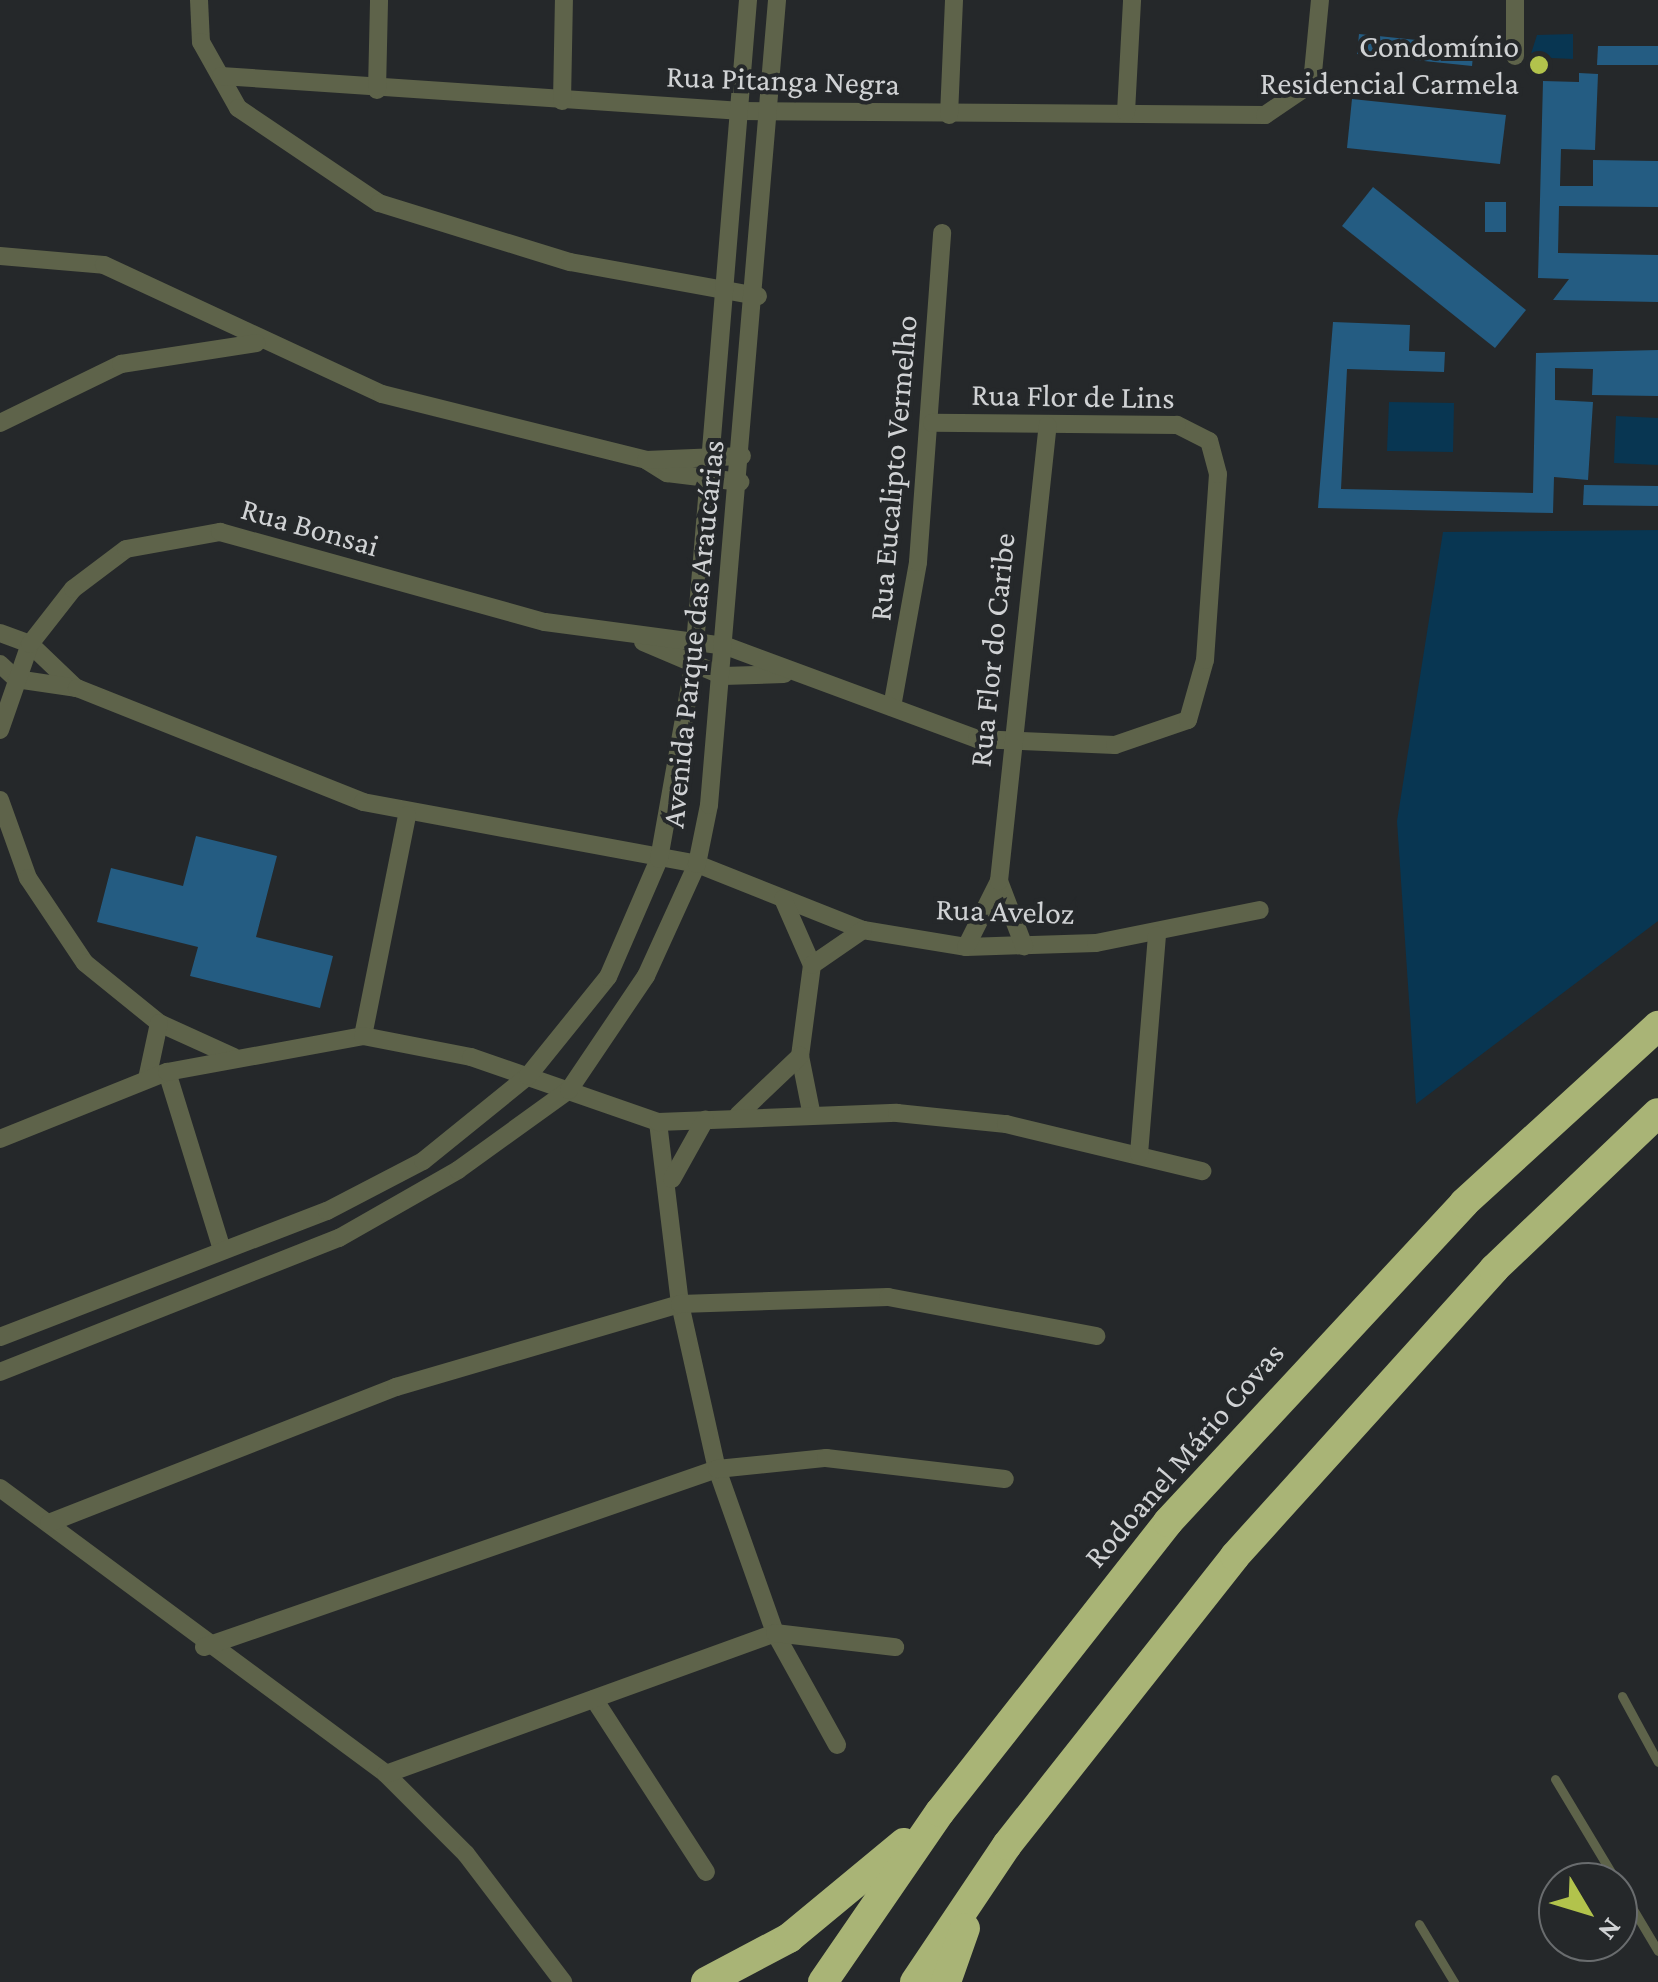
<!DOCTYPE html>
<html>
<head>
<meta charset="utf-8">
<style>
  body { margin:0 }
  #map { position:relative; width:1658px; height:1982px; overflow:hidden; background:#25282a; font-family:"Crimson Pro",serif }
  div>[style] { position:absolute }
  .green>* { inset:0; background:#083652 }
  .building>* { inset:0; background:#245c82 }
  .lane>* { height:9px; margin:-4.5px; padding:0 4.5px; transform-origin:4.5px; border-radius:4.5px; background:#5e634a }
  .street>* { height:18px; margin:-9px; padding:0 9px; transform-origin:9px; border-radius:9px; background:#5e634a }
  .highway>* { height:30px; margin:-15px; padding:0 15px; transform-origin:15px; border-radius:15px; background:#a9b476 }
  .dots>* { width:28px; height:28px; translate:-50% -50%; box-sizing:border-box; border:5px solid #25282a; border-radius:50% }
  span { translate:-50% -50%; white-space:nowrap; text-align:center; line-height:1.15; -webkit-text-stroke:8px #25282a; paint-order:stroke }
  .poi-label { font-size:32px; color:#d0d2d4 }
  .right { translate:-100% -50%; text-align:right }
  .street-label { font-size:32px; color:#d0d2d4 }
  .north { position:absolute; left:1538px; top:1862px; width:100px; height:100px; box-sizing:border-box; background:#25282a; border:2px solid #696c6e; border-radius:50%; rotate:128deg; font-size:28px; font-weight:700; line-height:40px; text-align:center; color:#d0d2d4 }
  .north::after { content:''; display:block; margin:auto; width:35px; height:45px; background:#b2c34c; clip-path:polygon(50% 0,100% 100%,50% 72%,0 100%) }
</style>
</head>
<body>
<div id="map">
  <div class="green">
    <i style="clip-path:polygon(1573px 34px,1573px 59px,1530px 57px,1537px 35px)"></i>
    <i style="clip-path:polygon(1389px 402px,1454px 403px,1453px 452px,1387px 451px)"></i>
    <i style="clip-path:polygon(1616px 416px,1658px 418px,1658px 465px,1614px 463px)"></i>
    <i style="clip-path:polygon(1658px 530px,1658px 921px,1416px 1104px,1397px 821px,1443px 532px)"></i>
  </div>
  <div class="building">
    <i style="clip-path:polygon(1359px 34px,1474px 46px,1472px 66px,1357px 54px)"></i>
    <i style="clip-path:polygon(1598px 46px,1658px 46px,1658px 65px,1597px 65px)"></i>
    <i style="clip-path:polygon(1579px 73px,1598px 74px,1595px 150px,1561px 149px,1560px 186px,1593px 186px,1593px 160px,1658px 161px,1658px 207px,1559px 206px,1558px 253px,1658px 255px,1658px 302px,1553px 300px,1569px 279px,1538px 278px,1543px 81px,1579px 82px)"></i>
    <i style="clip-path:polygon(1352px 99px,1506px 115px,1500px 164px,1347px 148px)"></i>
    <i style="clip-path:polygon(1373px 187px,1526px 310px,1495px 348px,1342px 226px)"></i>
    <i style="clip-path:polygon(1485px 202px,1506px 202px,1506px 232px,1485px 232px)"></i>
    <i style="clip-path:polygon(1333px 322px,1410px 325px,1409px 351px,1445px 352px,1444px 372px,1347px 369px,1341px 489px,1533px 493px,1536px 353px,1658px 350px,1658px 396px,1592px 395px,1593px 369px,1555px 368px,1555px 400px,1593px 402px,1588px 480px,1554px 477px,1553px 513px,1318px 508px)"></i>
    <i style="clip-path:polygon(1584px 485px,1658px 486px,1658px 506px,1583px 505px)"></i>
    <i style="clip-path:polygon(196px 836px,277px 856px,256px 937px,333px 956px,320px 1008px,190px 976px,198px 947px,97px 922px,111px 868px,183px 886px)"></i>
  </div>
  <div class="lane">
    <i style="left:1622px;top:1696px;width:75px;rotate:61.4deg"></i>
    <i style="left:1555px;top:1779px;width:120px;rotate:59deg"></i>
    <i style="left:1618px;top:1884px;width:78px;rotate:59.2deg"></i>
    <i style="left:1419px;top:1924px;width:68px;rotate:58.9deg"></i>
  </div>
  <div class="street">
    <i style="left:199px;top:0;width:42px;rotate:87.3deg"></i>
    <i style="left:201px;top:42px;width:76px;rotate:60.7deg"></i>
    <i style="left:238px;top:108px;width:170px;rotate:34deg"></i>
    <i style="left:379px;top:203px;width:200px;rotate:17.2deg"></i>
    <i style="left:570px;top:262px;width:191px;rotate:10.3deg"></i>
    <i style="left:1515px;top:56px;width:56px;rotate:-90deg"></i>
    <i style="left:221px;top:76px;width:522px;rotate:3.84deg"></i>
    <i style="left:742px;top:111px;width:523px;rotate:0.44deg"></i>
    <i style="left:1265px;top:115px;width:57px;rotate:-34.2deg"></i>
    <i style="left:1312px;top:83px;width:83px;rotate:-84.5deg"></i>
    <i style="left:377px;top:90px;width:90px;rotate:-88.7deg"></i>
    <i style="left:562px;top:101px;width:101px;rotate:-88.9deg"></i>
    <i style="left:1126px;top:112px;width:112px;rotate:-86.9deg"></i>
    <i style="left:949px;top:115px;width:115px;rotate:-87.5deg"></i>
    <i style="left:0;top:256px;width:104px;rotate:4.9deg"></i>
    <i style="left:104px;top:265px;width:306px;rotate:24.9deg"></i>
    <i style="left:382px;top:394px;width:272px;rotate:14deg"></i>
    <i style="left:646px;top:460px;width:25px;rotate:32deg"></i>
    <i style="left:667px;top:473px;width:74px;rotate:7deg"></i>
    <i style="left:0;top:423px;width:135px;rotate:-26deg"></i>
    <i style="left:121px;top:364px;width:137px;rotate:-8.8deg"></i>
    <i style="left:646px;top:460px;width:96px;rotate:-2.4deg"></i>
    <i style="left:0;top:633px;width:32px;rotate:20deg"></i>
    <i style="left:30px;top:644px;width:64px;rotate:43.7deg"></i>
    <i style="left:643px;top:642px;width:87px;rotate:23deg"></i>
    <i style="left:723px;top:676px;width:61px;rotate:-1.9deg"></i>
    <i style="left:0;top:664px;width:22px;rotate:43deg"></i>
    <i style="left:16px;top:679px;width:62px;rotate:8.4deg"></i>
    <i style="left:77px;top:688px;width:308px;rotate:21.7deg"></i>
    <i style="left:363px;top:802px;width:340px;rotate:10.5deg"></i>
    <i style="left:697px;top:864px;width:179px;rotate:21.7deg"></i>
    <i style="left:863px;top:930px;width:104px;rotate:9.4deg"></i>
    <i style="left:966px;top:947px;width:130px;rotate:-1.8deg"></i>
    <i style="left:1096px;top:943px;width:167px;rotate:-11.4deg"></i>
    <i style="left:892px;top:707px;width:147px;rotate:-79.8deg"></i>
    <i style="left:918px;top:562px;width:330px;rotate:-85.8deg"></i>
    <i style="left:0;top:730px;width:91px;rotate:-70.8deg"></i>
    <i style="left:30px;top:644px;width:70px;rotate:-52deg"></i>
    <i style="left:73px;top:589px;width:66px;rotate:-37deg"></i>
    <i style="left:126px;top:549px;width:96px;rotate:-10.3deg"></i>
    <i style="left:220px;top:532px;width:337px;rotate:15.5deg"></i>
    <i style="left:545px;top:622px;width:183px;rotate:7.6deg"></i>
    <i style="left:726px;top:646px;width:268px;rotate:20.3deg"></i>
    <i style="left:977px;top:739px;width:138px;rotate:2.5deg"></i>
    <i style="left:1115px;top:745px;width:77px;rotate:-18.9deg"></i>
    <i style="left:1188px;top:720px;width:62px;rotate:-74.2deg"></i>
    <i style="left:1205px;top:660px;width:186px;rotate:-86deg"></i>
    <i style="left:1218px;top:474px;width:34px;rotate:-105deg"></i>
    <i style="left:1209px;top:441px;width:36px;rotate:-153deg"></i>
    <i style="left:1177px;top:425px;width:245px;rotate:-179.5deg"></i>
    <i style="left:0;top:800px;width:83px;rotate:70.3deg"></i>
    <i style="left:28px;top:878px;width:102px;rotate:56.2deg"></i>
    <i style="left:85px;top:963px;width:95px;rotate:39deg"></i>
    <i style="left:159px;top:1023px;width:82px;rotate:24.4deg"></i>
    <i style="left:999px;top:881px;width:70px;rotate:69deg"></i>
    <i style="left:783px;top:899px;width:72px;rotate:66.3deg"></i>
    <i style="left:812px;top:965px;width:92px;rotate:97.5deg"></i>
    <i style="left:800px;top:1056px;width:56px;rotate:78.7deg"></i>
    <i style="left:966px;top:947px;width:74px;rotate:-63.4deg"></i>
    <i style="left:999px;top:881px;width:458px;rotate:-83.9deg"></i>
    <i style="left:812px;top:965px;width:62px;rotate:-34.5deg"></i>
    <i style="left:363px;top:1036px;width:225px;rotate:-78.7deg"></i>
    <i style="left:167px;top:1072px;width:186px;rotate:72.8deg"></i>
    <i style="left:147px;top:1079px;width:57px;rotate:-77.9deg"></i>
    <i style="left:738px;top:1115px;width:86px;rotate:-43.6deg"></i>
    <i style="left:658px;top:1122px;width:183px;rotate:83.1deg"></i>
    <i style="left:680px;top:1304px;width:169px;rotate:77.4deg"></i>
    <i style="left:717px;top:1469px;width:174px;rotate:70.5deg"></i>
    <i style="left:775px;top:1633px;width:128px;rotate:61deg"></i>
    <i style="left:0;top:1139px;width:180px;rotate:-21.9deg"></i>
    <i style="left:167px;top:1072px;width:199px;rotate:-10.4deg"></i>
    <i style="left:363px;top:1036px;width:110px;rotate:11deg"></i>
    <i style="left:471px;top:1057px;width:198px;rotate:19.2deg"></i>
    <i style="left:658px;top:1122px;width:239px;rotate:-2.2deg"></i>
    <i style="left:897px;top:1113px;width:110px;rotate:5.8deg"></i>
    <i style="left:1006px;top:1124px;width:202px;rotate:13.5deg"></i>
    <i style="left:1139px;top:1154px;width:219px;rotate:-85.3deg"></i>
    <i style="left:672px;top:1179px;width:68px;rotate:-60.8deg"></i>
    <i style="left:0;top:1337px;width:350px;rotate:-21.1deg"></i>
    <i style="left:327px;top:1211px;width:108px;rotate:-27.5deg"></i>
    <i style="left:423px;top:1161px;width:135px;rotate:-39deg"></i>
    <i style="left:528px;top:1076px;width:127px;rotate:-51.1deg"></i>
    <i style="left:608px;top:977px;width:129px;rotate:-66.6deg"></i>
    <i style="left:659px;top:859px;width:193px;rotate:-79.9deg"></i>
    <i style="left:693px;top:669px;width:671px;rotate:-85.3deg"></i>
    <i style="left:0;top:1372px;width:365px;rotate:-21.6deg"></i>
    <i style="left:339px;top:1238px;width:137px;rotate:-29.7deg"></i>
    <i style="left:458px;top:1170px;width:137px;rotate:-35.8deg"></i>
    <i style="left:569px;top:1090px;width:138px;rotate:-56deg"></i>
    <i style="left:646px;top:976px;width:123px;rotate:-65.5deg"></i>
    <i style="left:697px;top:864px;width:60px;rotate:-78.5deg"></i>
    <i style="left:709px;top:805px;width:808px;rotate:-85.17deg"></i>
    <i style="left:0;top:1488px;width:480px;rotate:36.5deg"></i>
    <i style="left:386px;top:1774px;width:113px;rotate:45deg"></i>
    <i style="left:466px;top:1854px;width:161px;rotate:52.8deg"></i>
    <i style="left:49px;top:1523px;width:373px;rotate:-21.4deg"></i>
    <i style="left:396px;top:1387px;width:296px;rotate:-16.3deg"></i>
    <i style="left:680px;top:1304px;width:208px;rotate:-1.9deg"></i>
    <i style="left:888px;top:1297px;width:212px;rotate:10.6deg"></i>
    <i style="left:204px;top:1647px;width:543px;rotate:-19.14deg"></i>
    <i style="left:717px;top:1469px;width:110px;rotate:-5.8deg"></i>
    <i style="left:826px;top:1458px;width:180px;rotate:6.7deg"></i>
    <i style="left:594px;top:1699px;width:206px;rotate:57.1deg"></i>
    <i style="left:386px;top:1774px;width:414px;rotate:-19.9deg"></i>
    <i style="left:775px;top:1633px;width:121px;rotate:6.7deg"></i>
  </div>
  <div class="highway">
    <i style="left:706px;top:1982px;width:94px;rotate:-27.9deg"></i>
    <i style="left:789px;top:1938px;width:149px;rotate:-39.6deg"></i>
    <i style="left:823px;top:1982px;width:206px;rotate:-55.5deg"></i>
    <i style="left:940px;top:1812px;width:369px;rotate:-51.8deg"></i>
    <i style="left:1168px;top:1522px;width:435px;rotate:-47.1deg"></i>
    <i style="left:1464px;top:1203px;width:263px;rotate:-42.4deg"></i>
    <i style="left:915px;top:1982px;width:165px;rotate:-56.1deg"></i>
    <i style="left:1007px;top:1845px;width:368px;rotate:-51.7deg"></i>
    <i style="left:1235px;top:1556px;width:387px;rotate:-47.9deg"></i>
    <i style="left:1494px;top:1269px;width:226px;rotate:-43.6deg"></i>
    <i style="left:946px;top:1982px;width:57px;rotate:-70.6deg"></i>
  </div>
  <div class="dots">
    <i style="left:1539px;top:65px;background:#b2c34c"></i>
  </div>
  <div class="poi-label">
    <span class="right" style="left:1519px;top:65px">Condomínio<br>Residencial Carmela</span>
  </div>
  <div class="street-label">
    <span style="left:783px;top:80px;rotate:2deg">Rua Pitanga Negra</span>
    <span style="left:1073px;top:396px;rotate:1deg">Rua Flor de Lins</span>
    <span style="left:893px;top:468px;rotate:-85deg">Rua Eucalipto Vermelho</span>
    <span style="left:310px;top:527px;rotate:16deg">Rua Bonsai</span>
    <span style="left:693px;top:634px;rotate:-84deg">Avenida Parque das Araucárias</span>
    <span style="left:992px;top:650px;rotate:-84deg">Rua Flor do Caribe</span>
    <span style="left:1005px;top:911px;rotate:2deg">Rua Aveloz</span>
    <span style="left:1184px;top:1455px;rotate:-49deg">Rodoanel Mário Covas</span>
  </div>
  <div class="north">N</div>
</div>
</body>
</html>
